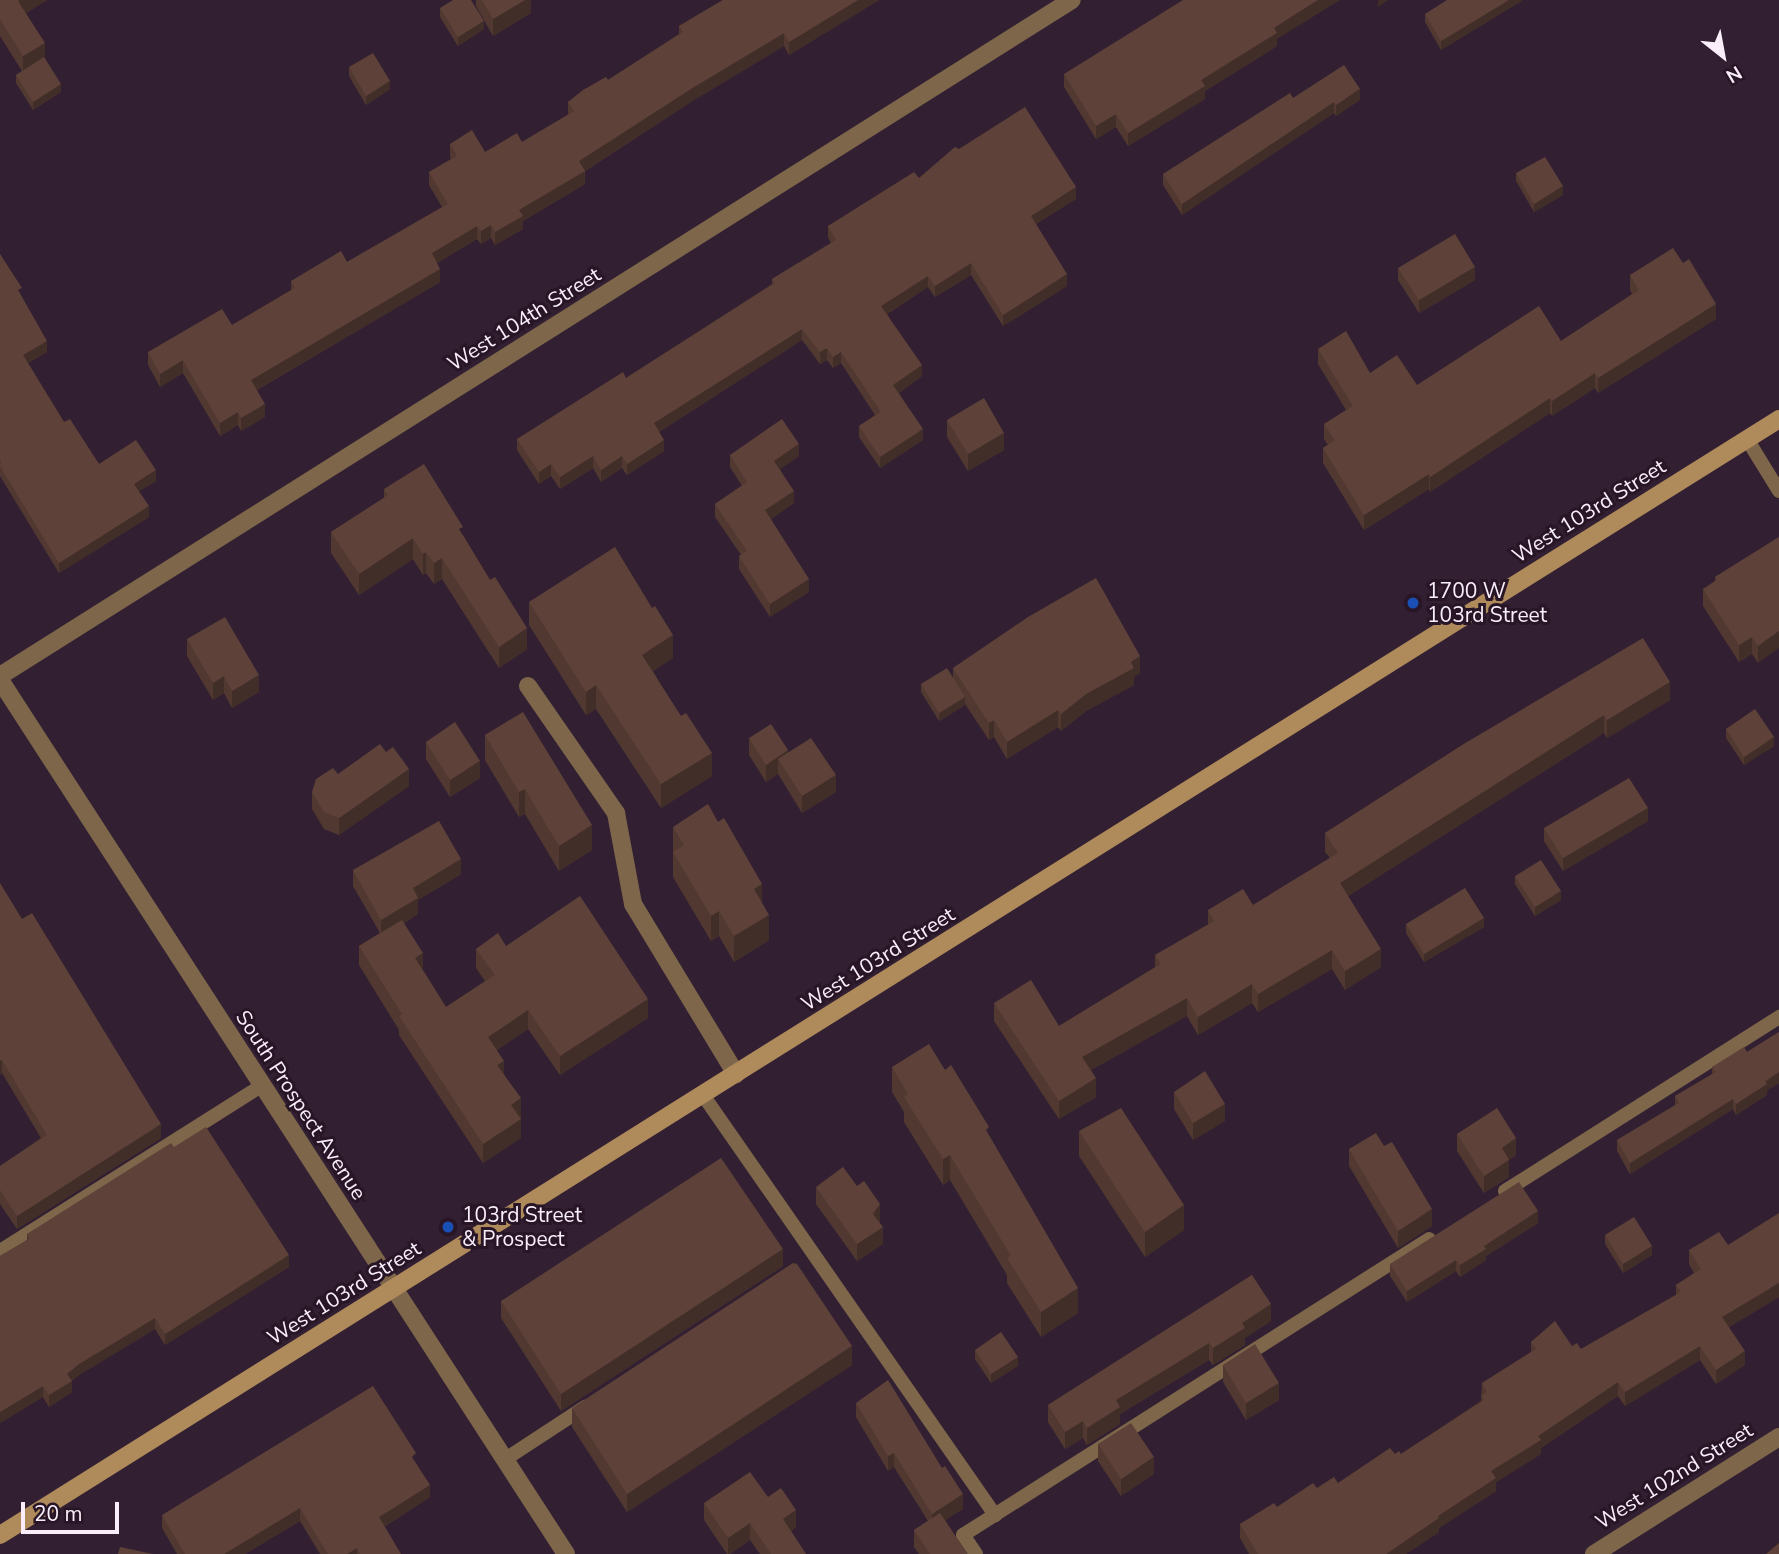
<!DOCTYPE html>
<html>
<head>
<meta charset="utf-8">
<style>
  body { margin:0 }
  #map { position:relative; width:1779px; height:1554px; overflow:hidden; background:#322032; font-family:"Nunito Sans",sans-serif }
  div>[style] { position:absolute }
  .service>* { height:14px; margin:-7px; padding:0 7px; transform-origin:7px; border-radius:7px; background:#7d664a }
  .minor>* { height:18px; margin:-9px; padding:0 9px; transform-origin:9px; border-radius:9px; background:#7d664a }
  .secondary>* { height:18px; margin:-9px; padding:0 9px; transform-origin:9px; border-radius:9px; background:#af8a5b }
  .wall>* { inset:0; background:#513931 }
  .shaded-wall>* { inset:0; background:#422e28 }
  .building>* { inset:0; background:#5e4239 }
  .dots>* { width:19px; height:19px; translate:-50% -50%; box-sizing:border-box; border:4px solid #281627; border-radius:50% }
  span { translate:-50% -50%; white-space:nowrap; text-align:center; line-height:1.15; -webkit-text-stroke:6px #281627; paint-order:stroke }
  .street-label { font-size:21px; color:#faeefa }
  .poi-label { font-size:21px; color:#faeefa }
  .left { translate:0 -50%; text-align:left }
  .north { position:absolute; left:1688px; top:21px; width:70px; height:70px; -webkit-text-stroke:5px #281627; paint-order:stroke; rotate:149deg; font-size:19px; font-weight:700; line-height:28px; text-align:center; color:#faeefa }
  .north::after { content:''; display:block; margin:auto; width:24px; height:32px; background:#faeefa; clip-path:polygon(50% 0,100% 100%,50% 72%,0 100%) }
  .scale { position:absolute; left:21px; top:1502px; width:98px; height:32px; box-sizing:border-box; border:4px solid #faeefa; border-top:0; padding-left:9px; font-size:21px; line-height:24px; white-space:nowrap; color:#faeefa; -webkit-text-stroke:5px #281627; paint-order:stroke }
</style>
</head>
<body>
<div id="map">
  <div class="service">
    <i style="left:1747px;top:439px;width:61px;rotate:58.4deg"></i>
    <i style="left:703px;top:1095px;width:512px;rotate:55.19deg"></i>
    <i style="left:1505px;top:1191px;width:325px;rotate:-32.4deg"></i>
    <i style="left:0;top:1251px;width:309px;rotate:-32.3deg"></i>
    <i style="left:504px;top:1460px;width:97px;rotate:-33.2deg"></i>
    <i style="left:976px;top:1554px;width:23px;rotate:-124deg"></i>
    <i style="left:963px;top:1535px;width:552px;rotate:-32.42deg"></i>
  </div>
  <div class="minor">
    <i style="left:0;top:676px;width:1267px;rotate:-32.24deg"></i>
    <i style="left:0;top:680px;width:1041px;rotate:57.07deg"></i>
    <i style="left:528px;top:686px;width:155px;rotate:55.3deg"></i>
    <i style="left:616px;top:813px;width:93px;rotate:79.4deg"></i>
    <i style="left:633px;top:904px;width:199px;rotate:58.8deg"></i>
    <i style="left:1594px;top:1554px;width:219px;rotate:-32.3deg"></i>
  </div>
  <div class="secondary">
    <i style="left:0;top:1535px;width:2100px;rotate:-32.1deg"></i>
  </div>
  <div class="wall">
    <i style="clip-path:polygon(0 0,47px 0,26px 13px,45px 58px,61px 92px,33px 110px,16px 83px,16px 75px,22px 71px,0 36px)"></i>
    <i style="clip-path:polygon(476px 0,531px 0,531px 13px,493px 36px,476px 6px)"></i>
    <i style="clip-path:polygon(723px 0,879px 0,789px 55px,784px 46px,694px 100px,585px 171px,585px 184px,523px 221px,523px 229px,495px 245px,491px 238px,481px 244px,477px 239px,437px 263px,440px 282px,257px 390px,265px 417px,241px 431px,238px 425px,220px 436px,183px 373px,160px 387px,148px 365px,148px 352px,232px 325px,291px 290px,291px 281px,347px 262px,442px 207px,429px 185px,429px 172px,451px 159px,450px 157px,450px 144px,485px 152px,522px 142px,568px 115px,568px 102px,608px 80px,679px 34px,679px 26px)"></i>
    <i style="clip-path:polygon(1522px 0,1441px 50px,1425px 22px,1425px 14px)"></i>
    <i style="clip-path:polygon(440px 8px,484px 29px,458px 46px,440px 17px)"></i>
    <i style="clip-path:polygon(1277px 39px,1277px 46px,1205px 91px,1205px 99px,1128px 146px,1116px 127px,1096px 139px,1064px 87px,1064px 74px)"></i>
    <i style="clip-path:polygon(349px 67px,390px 89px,366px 105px,349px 76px)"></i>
    <i style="clip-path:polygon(1293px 98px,1360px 100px,1336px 116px,1334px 113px,1182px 215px,1163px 185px,1163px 174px)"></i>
    <i style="clip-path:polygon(1516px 173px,1563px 195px,1534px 212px,1516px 181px)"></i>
    <i style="clip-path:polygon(919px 178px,1076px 199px,1036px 224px,1067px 286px,1003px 326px,971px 275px,935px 297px,928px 287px,887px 314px,922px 376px,899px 393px,923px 440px,880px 468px,859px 437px,859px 426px,875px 415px,841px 363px,833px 368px,827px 360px,820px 364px,802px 340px,659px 432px,664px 451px,627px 475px,622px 468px,601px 482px,593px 468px,560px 489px,551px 476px,539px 484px,517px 450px,517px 439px,626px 378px,772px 284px,772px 279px,831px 243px,828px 237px,828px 226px)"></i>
    <i style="clip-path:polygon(0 254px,22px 298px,47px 352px,28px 363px,64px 422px,99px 464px,156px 481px,139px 491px,149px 517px,59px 573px,0 476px)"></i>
    <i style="clip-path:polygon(1398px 268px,1475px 280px,1419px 313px,1398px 280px)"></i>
    <i style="clip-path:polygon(1630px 275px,1716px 319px,1598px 393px,1595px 388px,1552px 416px,1550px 413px,1430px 492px,1429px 489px,1364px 530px,1323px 463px,1323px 448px,1328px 445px,1324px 439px,1324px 424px,1346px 410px,1318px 364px,1318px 349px,1370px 373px,1417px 385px,1561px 341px,1632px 294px,1630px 290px)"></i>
    <i style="clip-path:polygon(947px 420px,1004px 450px,968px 471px,947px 437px)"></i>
    <i style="clip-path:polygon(730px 455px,799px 456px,780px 469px,794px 503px,771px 519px,809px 592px,770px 617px,739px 569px,739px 556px,741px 555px,715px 517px,715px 504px,742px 486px,730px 467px)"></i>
    <i style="clip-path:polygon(384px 489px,463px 535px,490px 580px,527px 649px,499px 668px,442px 579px,434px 584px,426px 573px,423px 575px,413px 559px,359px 595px,331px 553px,331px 532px,384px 498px)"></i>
    <i style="clip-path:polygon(1779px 537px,1758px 663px,1752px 654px,1739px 662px,1703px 606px,1703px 589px,1715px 581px,1715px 577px)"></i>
    <i style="clip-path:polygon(529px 602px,673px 658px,653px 671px,712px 776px,661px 808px,596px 709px,586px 715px,529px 625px)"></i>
    <i style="clip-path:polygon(187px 639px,259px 692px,232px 708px,224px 693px,213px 700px,187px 656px)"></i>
    <i style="clip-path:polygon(953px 668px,1140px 673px,1134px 677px,1134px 685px,1086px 711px,1061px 731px,1058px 727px,1007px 759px,994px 737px,989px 740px,965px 704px,965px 705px,939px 721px,921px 692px,921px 684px,953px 677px)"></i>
    <i style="clip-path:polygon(1670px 700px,1607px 738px,1604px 733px,1348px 896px,1381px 967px,1345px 990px,1332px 969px,1258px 1012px,1252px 1003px,1198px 1035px,1187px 1016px,1091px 1070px,1096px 1097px,1059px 1119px,994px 1021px,994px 1003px,1059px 1026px,1155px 967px,1155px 955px,1208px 925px,1208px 910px,1253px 905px,1330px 858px,1325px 852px,1325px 833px,1467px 742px)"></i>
    <i style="clip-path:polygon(1726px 729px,1774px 746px,1744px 765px,1726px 738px)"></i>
    <i style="clip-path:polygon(485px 735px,592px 850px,559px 871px,525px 814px,519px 817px,485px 760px)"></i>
    <i style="clip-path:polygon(749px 738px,788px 752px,836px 792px,802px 813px,778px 774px,766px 782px,749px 755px)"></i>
    <i style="clip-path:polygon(426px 742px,480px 778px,450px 797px,426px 759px)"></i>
    <i style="clip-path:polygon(338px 774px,409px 786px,339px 835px,324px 829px,312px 809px,312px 792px)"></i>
    <i style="clip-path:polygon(1648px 821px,1563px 871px,1544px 841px,1544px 828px)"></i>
    <i style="clip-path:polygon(673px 827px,762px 902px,769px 940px,734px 962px,719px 936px,711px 941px,673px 877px)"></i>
    <i style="clip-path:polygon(353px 870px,461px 874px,418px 900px,418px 914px,404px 923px,423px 970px,446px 1007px,485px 981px,476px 968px,476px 949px,506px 946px,648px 1018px,560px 1075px,528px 1029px,497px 1050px,504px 1074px,521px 1117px,521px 1138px,483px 1163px,399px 1035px,399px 1030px,359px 965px,359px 946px,380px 933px,353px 886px)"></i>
    <i style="clip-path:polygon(1515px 876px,1561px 900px,1535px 916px,1515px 884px)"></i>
    <i style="clip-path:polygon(22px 919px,161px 1138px,17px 1229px,0 1204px,0 1166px,41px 1138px,2px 1073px,0 1075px)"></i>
    <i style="clip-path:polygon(1406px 924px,1484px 927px,1424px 962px,1406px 933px)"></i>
    <i style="clip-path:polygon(1779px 1032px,1779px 1083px,1767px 1090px,1767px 1095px,1736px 1115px,1733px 1109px,1630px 1174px,1617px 1151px,1617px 1140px,1675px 1105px,1675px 1096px,1712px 1074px,1712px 1067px,1747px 1052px)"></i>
    <i style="clip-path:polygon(892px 1067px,945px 1070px,989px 1136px,1078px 1313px,1041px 1337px,1007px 1283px,1007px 1275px,950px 1180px,943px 1185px,904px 1122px,904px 1112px,892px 1092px)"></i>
    <i style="clip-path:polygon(1174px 1092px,1225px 1121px,1193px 1140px,1174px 1109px)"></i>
    <i style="clip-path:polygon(1079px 1131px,1184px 1230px,1145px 1257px,1079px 1156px)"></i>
    <i style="clip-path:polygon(1457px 1134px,1516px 1155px,1509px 1160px,1509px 1177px,1484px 1193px,1457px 1151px)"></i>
    <i style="clip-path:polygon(174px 1147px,289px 1267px,165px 1345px,155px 1329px,79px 1375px,72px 1381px,72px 1392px,49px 1407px,43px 1397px,0 1423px,0 1256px,27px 1240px,27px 1234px)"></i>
    <i style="clip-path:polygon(1349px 1149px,1432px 1226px,1398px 1248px,1349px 1166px)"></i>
    <i style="clip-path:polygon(816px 1187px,880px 1221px,879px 1222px,883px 1244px,857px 1261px,816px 1204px)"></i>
    <i style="clip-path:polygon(1538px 1223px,1486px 1256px,1486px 1260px,1460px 1277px,1456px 1271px,1407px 1302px,1390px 1276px,1390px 1264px)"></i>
    <i style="clip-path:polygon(1605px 1235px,1652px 1255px,1623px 1273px,1605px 1244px)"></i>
    <i style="clip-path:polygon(1728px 1245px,1779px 1297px,1729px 1327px,1745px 1365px,1716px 1384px,1700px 1360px,1625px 1406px,1618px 1396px,1541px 1448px,1541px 1454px,1496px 1482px,1496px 1491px,1439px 1528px,1439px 1532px,1406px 1554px,1249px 1554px,1240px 1538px,1240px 1524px,1317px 1488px,1338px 1483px,1395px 1454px,1401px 1454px,1481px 1401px,1482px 1383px,1531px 1352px,1531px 1342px,1572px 1346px,1581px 1349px,1676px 1295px,1676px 1285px,1694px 1273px,1689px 1264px,1689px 1250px)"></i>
    <i style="clip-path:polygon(783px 1266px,561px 1411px,501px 1318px,501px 1301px)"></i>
    <i style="clip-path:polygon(1252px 1275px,1271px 1321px,1245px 1338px,1245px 1345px,1213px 1365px,1209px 1360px,1120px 1414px,1120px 1424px,1087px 1445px,1083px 1438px,1065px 1449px,1048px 1422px,1048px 1405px)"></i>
    <i style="clip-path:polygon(975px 1350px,1018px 1366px,991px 1383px,975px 1359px)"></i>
    <i style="clip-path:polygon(852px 1365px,627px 1512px,572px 1427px,572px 1408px)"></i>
    <i style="clip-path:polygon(1223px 1365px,1279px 1400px,1246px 1420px,1223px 1382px)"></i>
    <i style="clip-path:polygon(856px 1403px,963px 1509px,945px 1520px,967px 1554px,919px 1554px,914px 1547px,914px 1530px,928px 1521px,894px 1467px,888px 1471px,856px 1417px)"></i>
    <i style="clip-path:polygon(1098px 1444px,1154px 1474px,1121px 1496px,1098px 1461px)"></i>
    <i style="clip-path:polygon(416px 1463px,430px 1497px,384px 1527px,401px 1554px,320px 1554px,300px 1521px,245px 1554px,177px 1554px,162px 1528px,162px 1515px)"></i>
    <i style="clip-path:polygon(768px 1497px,796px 1527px,791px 1531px,806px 1554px,760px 1554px,750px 1540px,730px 1554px,727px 1554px,704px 1520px,704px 1503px)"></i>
  </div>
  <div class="shaded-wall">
    <i style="clip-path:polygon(20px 0,47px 0,18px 18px,18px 1px)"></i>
    <i style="clip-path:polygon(525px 0,531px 0,531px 13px,493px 36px,493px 19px)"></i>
    <i style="clip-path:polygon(858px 0,879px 0,789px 55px,789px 42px)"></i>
    <i style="clip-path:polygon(1318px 0,1340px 0,1277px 39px,1277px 46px,1205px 91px,1205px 99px,1128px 146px,1128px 133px,1274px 28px)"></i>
    <i style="clip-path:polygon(1378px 0,1388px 0,1378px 7px)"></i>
    <i style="clip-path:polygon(1509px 0,1522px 0,1522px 1px,1441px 50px,1441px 41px)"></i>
    <i style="clip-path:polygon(484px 21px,484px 29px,458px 46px,458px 37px)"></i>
    <i style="clip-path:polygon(784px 33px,784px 46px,694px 100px,584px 171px,585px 184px,523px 221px,523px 229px,495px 245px,495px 232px,519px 210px,579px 161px,694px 87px)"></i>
    <i style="clip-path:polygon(45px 43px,45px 59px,23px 72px,23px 56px)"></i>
    <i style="clip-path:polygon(390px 81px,390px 89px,366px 105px,366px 96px)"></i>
    <i style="clip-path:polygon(61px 84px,61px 92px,33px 110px,33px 102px)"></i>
    <i style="clip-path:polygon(1360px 89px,1360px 100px,1336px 116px,1336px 105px)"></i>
    <i style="clip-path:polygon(1334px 102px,1334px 113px,1182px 215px,1182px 204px)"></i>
    <i style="clip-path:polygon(1116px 114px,1116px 127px,1096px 139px,1096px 126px)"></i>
    <i style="clip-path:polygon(1563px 186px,1563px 195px,1534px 212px,1534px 204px)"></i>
    <i style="clip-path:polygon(1076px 187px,1076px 199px,1031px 227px,1031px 216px)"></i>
    <i style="clip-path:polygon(491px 225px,491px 238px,481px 244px,481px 231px)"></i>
    <i style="clip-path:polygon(477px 226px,477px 239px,432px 266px,432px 253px)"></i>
    <i style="clip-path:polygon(971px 263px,971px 275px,935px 297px,935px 286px)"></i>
    <i style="clip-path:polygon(1475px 267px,1475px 280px,1419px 313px,1419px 300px)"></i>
    <i style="clip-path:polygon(440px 269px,440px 282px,251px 393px,251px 380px)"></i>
    <i style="clip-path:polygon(1067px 274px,1067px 286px,1003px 326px,1003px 315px)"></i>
    <i style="clip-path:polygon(928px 276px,928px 287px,881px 317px,881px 306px)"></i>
    <i style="clip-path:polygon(1716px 304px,1716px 319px,1598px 393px,1598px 378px)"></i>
    <i style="clip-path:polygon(802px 329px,802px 340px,654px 435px,654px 423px)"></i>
    <i style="clip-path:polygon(47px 341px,47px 352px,23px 366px,23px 355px)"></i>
    <i style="clip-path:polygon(827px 348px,827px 360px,820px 364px,820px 352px)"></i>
    <i style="clip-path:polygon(841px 352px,841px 363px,833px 368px,833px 357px)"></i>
    <i style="clip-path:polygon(183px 360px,183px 373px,160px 387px,160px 374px)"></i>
    <i style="clip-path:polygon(922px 365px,922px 376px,893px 397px,893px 385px)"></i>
    <i style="clip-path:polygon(1595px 373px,1595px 388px,1552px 416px,1552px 401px)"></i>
    <i style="clip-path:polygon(1550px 398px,1550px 413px,1430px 492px,1430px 477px)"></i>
    <i style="clip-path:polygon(265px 404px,265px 417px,241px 431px,241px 418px)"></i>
    <i style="clip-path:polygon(238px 412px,238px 425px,220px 436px,220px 423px)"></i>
    <i style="clip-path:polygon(923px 429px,923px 440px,880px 468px,880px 457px)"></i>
    <i style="clip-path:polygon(1004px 433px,1004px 450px,968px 471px,968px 454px)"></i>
    <i style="clip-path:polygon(664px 440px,664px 451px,627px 475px,627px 464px)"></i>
    <i style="clip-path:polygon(799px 444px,799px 456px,774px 473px,774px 461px)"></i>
    <i style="clip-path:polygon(593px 456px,593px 468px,560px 489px,560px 477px)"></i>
    <i style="clip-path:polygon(622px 456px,622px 468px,601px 482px,601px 470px)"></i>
    <i style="clip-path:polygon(551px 464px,551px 476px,539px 484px,539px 472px)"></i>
    <i style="clip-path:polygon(156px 470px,156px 481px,134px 494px,134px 484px)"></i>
    <i style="clip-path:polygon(1429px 474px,1429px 489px,1364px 530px,1364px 515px)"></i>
    <i style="clip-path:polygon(794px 491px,794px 503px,765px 523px,765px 510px)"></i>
    <i style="clip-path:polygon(149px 506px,149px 517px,59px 573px,59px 563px)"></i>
    <i style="clip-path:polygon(413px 538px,413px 559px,359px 595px,359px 574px)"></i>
    <i style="clip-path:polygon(426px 552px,426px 573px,423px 575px,423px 554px)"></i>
    <i style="clip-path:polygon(442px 558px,442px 579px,434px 584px,434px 563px)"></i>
    <i style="clip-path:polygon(809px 579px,809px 592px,770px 617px,770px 604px)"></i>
    <i style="clip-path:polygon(527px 628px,527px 649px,499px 668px,499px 647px)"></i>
    <i style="clip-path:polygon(1779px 631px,1779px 648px,1758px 663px,1758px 646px)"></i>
    <i style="clip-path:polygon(673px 635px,673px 658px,642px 678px,642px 655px)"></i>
    <i style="clip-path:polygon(1752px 637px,1752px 654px,1739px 662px,1739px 645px)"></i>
    <i style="clip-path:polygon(1140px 656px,1140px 673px,1134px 677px,1134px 685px,1086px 711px,1061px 731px,1061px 714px,1086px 694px)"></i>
    <i style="clip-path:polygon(259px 675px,259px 692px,232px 708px,232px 691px)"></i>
    <i style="clip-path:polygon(224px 676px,224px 693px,213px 700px,213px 683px)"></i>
    <i style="clip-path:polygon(1670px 682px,1670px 700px,1607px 738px,1607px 720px)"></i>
    <i style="clip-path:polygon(596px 685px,596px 709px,586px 715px,586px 692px)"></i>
    <i style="clip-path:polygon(965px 697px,965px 705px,939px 721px,939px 713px)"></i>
    <i style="clip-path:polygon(1058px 710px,1058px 727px,1007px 759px,1007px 742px)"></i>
    <i style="clip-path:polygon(1604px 715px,1604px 733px,1340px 901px,1340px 883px)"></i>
    <i style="clip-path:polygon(994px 720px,994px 737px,989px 740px,989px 723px)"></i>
    <i style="clip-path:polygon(1774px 737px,1774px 746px,1744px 765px,1744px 757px)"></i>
    <i style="clip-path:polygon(788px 750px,788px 767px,778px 759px,778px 774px,766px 782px,766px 765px)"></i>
    <i style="clip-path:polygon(712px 753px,712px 776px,661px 808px,661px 784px)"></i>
    <i style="clip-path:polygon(480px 761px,480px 778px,450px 797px,450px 780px)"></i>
    <i style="clip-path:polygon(409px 769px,409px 786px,339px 835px,339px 818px)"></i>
    <i style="clip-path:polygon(836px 775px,836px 792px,802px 813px,802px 796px)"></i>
    <i style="clip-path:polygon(525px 789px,525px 814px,519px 817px,519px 792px)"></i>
    <i style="clip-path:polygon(1648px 808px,1648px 821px,1563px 871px,1563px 858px)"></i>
    <i style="clip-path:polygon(592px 825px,592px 850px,559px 871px,559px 846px)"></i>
    <i style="clip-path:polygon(461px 859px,461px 874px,418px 900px,418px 914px,381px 936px,381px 920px,413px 888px)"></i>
    <i style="clip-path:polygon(762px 884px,762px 909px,754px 889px)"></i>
    <i style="clip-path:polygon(1561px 891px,1561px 900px,1535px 916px,1535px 907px)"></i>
    <i style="clip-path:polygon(719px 911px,719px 936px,711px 941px,711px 916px)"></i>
    <i style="clip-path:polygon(769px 915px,769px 940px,734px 962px,734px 936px)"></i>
    <i style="clip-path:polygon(1484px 918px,1484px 927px,1424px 962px,1424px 954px)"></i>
    <i style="clip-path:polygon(1381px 949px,1381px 967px,1345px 990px,1345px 971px)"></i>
    <i style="clip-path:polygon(1332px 950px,1332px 969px,1258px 1012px,1258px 994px)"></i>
    <i style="clip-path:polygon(423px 953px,423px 972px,415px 958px)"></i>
    <i style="clip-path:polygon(1252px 984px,1252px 1003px,1198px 1035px,1198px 1017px)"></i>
    <i style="clip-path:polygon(1187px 998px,1187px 1016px,1082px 1075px,1082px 1057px)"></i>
    <i style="clip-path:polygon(648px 999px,648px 1018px,560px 1075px,560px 1056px)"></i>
    <i style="clip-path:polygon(528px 1010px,528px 1029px,488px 1056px,488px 1037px)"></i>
    <i style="clip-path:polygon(2px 1060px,2px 1073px,0 1075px,0 1061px)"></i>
    <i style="clip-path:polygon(504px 1061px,504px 1080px,497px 1065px)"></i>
    <i style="clip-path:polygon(1779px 1072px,1779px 1083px,1767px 1090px,1767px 1095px,1736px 1115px,1736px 1104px)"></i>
    <i style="clip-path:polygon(1096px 1078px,1096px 1097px,1059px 1119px,1059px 1101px)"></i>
    <i style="clip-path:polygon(521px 1098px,521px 1117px,511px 1124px,511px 1105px)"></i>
    <i style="clip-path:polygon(1733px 1099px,1733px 1109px,1630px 1174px,1630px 1163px)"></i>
    <i style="clip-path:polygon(1225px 1104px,1225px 1121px,1193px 1140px,1193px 1123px)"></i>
    <i style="clip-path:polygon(521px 1119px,521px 1138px,483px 1163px,483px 1144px)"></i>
    <i style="clip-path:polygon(161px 1124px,161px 1138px,17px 1229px,17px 1216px)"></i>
    <i style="clip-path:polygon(1516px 1138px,1516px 1155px,1502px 1165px,1502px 1148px)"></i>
    <i style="clip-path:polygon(950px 1155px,950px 1180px,943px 1185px,943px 1159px)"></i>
    <i style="clip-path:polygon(1509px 1160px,1509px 1177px,1484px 1193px,1484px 1176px)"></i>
    <i style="clip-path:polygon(880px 1204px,880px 1221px,873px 1231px,873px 1214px)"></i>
    <i style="clip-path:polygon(1184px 1205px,1184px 1230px,1145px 1257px,1145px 1232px)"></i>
    <i style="clip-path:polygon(1432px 1209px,1432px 1226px,1398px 1248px,1398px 1231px)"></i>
    <i style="clip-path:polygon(1538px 1211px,1538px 1223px,1486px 1256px,1486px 1260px,1460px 1277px,1460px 1265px,1484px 1246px)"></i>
    <i style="clip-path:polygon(883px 1227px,883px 1244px,857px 1261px,857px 1244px)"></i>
    <i style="clip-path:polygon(1652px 1246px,1652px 1255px,1623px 1273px,1623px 1264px)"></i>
    <i style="clip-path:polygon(783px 1249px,783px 1266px,561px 1411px,561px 1394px)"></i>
    <i style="clip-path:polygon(289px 1255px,289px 1267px,165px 1345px,165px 1334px)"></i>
    <i style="clip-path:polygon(1456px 1260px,1456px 1271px,1407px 1302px,1407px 1291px)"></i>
    <i style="clip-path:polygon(1779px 1283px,1779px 1297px,1722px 1331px,1722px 1317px)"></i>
    <i style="clip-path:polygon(1078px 1288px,1078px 1313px,1041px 1337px,1041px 1312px)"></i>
    <i style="clip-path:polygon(1271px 1304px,1271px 1321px,1245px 1338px,1245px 1345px,1213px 1365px,1213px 1348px,1242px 1323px)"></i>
    <i style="clip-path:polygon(155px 1318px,155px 1329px,79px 1375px,68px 1384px,72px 1381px,72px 1392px,49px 1407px,49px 1395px,67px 1374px,79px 1364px)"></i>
    <i style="clip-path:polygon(1209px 1343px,1209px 1360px,1120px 1414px,1120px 1424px,1087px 1445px,1087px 1428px,1116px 1400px)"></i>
    <i style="clip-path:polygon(852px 1346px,852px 1365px,627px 1512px,627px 1494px)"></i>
    <i style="clip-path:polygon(1700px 1346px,1700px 1360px,1625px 1406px,1625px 1392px)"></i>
    <i style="clip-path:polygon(1745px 1351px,1745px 1365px,1716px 1384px,1716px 1370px)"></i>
    <i style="clip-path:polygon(1018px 1357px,1018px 1366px,991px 1383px,991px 1374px)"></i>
    <i style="clip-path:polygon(1618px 1382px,1618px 1396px,1541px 1448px,1541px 1454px,1496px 1482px,1496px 1491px,1439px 1528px,1439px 1532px,1406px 1554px,1386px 1554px,1438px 1516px,1491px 1471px,1538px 1436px)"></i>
    <i style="clip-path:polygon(1279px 1383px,1279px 1400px,1246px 1420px,1246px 1403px)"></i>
    <i style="clip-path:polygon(43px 1386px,43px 1397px,0 1423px,0 1412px)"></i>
    <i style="clip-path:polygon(1083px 1421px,1083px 1438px,1065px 1449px,1065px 1432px)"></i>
    <i style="clip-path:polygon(894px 1453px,894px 1467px,888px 1471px,888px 1456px)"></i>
    <i style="clip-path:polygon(1154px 1457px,1154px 1474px,1121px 1496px,1121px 1479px)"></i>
    <i style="clip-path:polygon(430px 1485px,430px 1497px,379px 1530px,379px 1517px)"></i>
    <i style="clip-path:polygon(963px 1494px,963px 1509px,932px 1528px,932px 1514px)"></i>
    <i style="clip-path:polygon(300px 1508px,300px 1521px,245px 1554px,224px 1554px)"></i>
    <i style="clip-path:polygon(796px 1510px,796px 1527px,783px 1536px,783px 1519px)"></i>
    <i style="clip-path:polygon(750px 1523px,750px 1540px,730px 1554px,728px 1554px,728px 1538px)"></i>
    <i style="clip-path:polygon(357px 1548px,357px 1554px,347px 1554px)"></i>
  </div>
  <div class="building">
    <i style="clip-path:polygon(0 0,20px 0,18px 1px,45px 43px,23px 56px,0 19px)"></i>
    <i style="clip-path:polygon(453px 0,471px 0,484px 21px,458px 37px,440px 8px)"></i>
    <i style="clip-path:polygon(482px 0,525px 0,493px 19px)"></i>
    <i style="clip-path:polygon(723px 0,858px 0,789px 42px,784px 33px,694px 87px,579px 161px,585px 171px,519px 210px,523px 216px,495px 232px,491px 225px,481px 231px,477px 226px,432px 253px,440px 269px,251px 380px,265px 404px,241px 418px,238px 412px,220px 423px,183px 360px,160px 374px,148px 352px,222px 309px,232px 325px,295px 288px,291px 281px,341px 251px,347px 262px,448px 204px,429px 172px,457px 156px,450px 144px,472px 130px,485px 152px,517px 133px,522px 142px,574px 111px,568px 102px,583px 90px,606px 77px,608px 80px,683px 32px,679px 26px)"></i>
    <i style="clip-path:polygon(1183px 0,1318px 0,1274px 28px,1277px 33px,1201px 80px,1205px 86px,1128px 133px,1116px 114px,1096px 126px,1064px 74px)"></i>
    <i style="clip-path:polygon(1447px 0,1509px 0,1441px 41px,1425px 14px)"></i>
    <i style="clip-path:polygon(373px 53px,390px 81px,366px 96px,349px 67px)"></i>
    <i style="clip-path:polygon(44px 57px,61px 84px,33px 102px,16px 75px)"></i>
    <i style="clip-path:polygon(1344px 65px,1360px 89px,1336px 105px,1334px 102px,1182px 204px,1163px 174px,1290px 93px,1293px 98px)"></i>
    <i style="clip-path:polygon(1025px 107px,1076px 187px,1031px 216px,1067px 274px,1003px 315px,971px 263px,935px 286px,928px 276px,881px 306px,922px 365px,893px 385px,923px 429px,880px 457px,859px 426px,881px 412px,841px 352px,833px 357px,827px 348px,820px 352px,802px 329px,654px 423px,664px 440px,627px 464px,622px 456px,601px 470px,593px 456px,560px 477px,551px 464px,539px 472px,517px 439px,623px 372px,626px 378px,775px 283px,772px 279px,836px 240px,828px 226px,914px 172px,919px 178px,955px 147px,959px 149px)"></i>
    <i style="clip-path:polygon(1545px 157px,1563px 186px,1534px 204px,1516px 173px)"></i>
    <i style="clip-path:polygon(1455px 234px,1475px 267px,1419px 300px,1398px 268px)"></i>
    <i style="clip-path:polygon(1673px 248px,1683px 263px,1689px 259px,1716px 304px,1598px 378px,1595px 373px,1552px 401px,1550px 398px,1430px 477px,1429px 474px,1364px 515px,1323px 448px,1335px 440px,1324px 424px,1353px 406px,1318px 349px,1346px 331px,1370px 373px,1397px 355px,1417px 385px,1539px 306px,1561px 341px,1639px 290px,1630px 275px)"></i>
    <i style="clip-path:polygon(0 254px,22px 288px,18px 290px,47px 341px,23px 355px,64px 422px,70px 419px,99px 464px,136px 440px,156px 470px,134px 484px,149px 506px,59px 563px,0 466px,1px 462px,0 460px)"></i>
    <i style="clip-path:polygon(984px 398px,1004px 433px,968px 454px,947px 420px)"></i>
    <i style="clip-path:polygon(782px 419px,799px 444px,774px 461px,794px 491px,765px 510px,809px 579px,770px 604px,739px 556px,747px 551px,715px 504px,747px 482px,730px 455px)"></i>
    <i style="clip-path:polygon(424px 464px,463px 527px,459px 529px,490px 580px,495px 577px,527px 628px,499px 647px,442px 558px,434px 563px,426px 552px,423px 554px,413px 538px,359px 574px,331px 532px,388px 495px,384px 489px)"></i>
    <i style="clip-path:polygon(1779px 537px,1779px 631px,1758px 646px,1752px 637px,1739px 645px,1703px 589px,1717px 580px,1715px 577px)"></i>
    <i style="clip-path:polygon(615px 547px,652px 608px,655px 606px,673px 635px,642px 655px,681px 716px,686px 713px,712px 753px,661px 784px,596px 685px,586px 692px,529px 602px)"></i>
    <i style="clip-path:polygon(1096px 578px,1140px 656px,1131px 662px,1134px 668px,1086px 694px,1061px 714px,1058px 710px,1007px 742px,994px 720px,989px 723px,953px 668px,1028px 617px)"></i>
    <i style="clip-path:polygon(225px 617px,259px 675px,232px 691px,224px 676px,213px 683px,187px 639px)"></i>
    <i style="clip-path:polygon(1643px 638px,1670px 682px,1607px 720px,1604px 715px,1340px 883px,1381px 949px,1345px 971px,1332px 950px,1258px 994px,1252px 984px,1198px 1017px,1187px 998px,1082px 1057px,1096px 1078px,1059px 1101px,994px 1003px,1031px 980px,1059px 1026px,1161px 964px,1155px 955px,1214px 921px,1208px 910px,1243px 889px,1253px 905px,1338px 853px,1325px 833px,1467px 742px)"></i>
    <i style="clip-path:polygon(947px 668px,965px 697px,939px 713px,921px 684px)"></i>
    <i style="clip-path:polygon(1755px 709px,1774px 737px,1744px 757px,1726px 729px)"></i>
    <i style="clip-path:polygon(523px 712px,592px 825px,559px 846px,525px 789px,519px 792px,485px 735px)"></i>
    <i style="clip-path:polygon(455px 722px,480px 761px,450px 780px,426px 742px)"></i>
    <i style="clip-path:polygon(771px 724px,788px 750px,766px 765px,749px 738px)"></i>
    <i style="clip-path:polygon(811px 738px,836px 775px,802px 796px,778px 759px)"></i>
    <i style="clip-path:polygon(380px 744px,386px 752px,393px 747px,409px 769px,339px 818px,324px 812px,312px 792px,316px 779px,333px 768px,338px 774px)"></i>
    <i style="clip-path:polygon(1629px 778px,1648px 808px,1563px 858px,1544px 828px)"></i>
    <i style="clip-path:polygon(708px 804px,718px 822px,724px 818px,762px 884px,754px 889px,769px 915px,734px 936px,719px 911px,711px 916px,673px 852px,684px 845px,673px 827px)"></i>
    <i style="clip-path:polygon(439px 821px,461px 859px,413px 888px,418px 898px,381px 920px,353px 870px)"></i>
    <i style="clip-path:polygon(1541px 860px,1561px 891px,1535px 907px,1515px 876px)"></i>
    <i style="clip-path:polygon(0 883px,22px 919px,32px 913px,161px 1124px,17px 1216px,0 1190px,0 1166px,47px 1135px,2px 1060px,0 1061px)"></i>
    <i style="clip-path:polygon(1465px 888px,1484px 918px,1424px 954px,1406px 924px)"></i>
    <i style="clip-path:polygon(580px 896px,648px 999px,560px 1056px,528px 1010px,488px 1037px,504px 1061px,497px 1065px,521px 1098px,511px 1105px,521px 1119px,483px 1144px,399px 1016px,402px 1014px,359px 946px,402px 920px,423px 953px,415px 958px,446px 1007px,495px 975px,476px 949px,498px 933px,506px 946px)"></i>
    <i style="clip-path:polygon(1779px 1032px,1779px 1072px,1765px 1081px,1767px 1084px,1736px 1104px,1733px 1099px,1630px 1163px,1617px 1140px,1679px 1103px,1675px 1096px,1716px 1072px,1712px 1067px,1744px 1047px,1747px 1052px)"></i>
    <i style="clip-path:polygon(929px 1044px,945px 1070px,951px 1065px,989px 1127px,986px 1130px,1078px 1288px,1041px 1312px,1007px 1258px,1011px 1256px,950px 1155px,943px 1159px,904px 1097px,908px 1094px,892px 1067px)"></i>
    <i style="clip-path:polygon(1205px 1071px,1225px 1104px,1193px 1123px,1174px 1092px)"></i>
    <i style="clip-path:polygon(1121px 1108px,1184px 1205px,1145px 1232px,1079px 1131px)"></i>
    <i style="clip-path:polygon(1497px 1108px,1516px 1138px,1502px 1148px,1509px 1160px,1484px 1176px,1457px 1134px)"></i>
    <i style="clip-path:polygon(206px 1127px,289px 1255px,165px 1334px,155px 1318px,79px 1364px,67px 1374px,72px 1381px,49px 1395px,43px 1386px,0 1412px,0 1256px,30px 1239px,27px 1234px,171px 1143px,174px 1147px)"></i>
    <i style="clip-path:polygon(1376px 1133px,1384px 1146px,1392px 1142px,1432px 1209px,1398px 1231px,1349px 1149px)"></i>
    <i style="clip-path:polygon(721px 1158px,783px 1249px,561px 1394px,501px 1301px)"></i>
    <i style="clip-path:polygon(843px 1167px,857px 1186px,864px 1181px,880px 1204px,873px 1214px,883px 1227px,857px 1244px,816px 1187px)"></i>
    <i style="clip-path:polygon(1519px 1182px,1538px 1211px,1484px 1246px,1486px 1249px,1460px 1265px,1456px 1260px,1407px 1291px,1390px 1264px)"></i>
    <i style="clip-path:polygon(1779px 1213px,1779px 1283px,1722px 1317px,1745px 1351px,1716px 1370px,1700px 1346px,1625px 1392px,1618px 1382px,1538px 1436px,1541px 1440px,1491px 1471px,1496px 1478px,1438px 1516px,1439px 1518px,1386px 1554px,1258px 1554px,1240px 1524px,1274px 1503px,1277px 1507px,1313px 1483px,1317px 1488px,1334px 1477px,1338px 1483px,1390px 1448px,1395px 1454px,1399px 1451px,1401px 1454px,1484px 1400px,1481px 1396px,1487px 1392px,1482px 1383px,1536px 1349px,1531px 1342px,1555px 1321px,1572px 1346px,1577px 1343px,1581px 1349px,1681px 1292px,1676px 1285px,1701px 1269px,1689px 1250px,1719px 1232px,1728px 1245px)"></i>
    <i style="clip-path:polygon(1634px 1217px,1652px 1246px,1623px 1264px,1605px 1235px)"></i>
    <i style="clip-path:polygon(793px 1263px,797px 1264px,852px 1346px,627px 1494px,572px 1408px)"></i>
    <i style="clip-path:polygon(1252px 1275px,1271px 1304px,1242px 1323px,1245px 1328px,1213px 1348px,1209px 1343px,1116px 1400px,1120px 1407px,1087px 1428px,1083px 1421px,1065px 1432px,1048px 1405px)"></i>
    <i style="clip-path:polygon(1001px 1332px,1018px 1357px,991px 1374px,975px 1350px)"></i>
    <i style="clip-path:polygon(1255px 1344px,1279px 1383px,1246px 1403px,1223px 1365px)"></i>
    <i style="clip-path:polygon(888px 1380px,942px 1468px,945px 1466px,963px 1494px,932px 1514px,894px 1453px,888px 1456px,856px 1403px)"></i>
    <i style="clip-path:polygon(373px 1386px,416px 1453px,412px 1457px,430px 1485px,379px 1517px,401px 1554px,360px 1554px,357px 1548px,347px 1554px,328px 1554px,300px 1508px,224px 1554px,185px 1554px,162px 1515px)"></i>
    <i style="clip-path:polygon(1131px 1423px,1154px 1457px,1121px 1479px,1098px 1444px)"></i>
    <i style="clip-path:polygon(750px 1472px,768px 1497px,781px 1488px,796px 1510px,783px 1519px,806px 1554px,771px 1554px,750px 1523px,728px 1538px,704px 1503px)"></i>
    <i style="clip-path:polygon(940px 1513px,967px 1554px,930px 1554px,914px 1530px)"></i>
    <i style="clip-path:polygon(1779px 1543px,1779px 1554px,1766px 1554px)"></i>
    <i style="clip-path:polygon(120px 1547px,153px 1554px,118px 1554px)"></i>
  </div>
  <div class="dots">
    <i style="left:1413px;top:603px;background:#1a4fb4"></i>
    <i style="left:448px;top:1227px;background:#1a4fb4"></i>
  </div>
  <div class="street-label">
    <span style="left:524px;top:319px;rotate:-32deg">West 104th Street</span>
    <span style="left:1589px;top:511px;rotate:-32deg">West 103rd Street</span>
    <span style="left:878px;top:959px;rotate:-32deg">West 103rd Street</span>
    <span style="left:301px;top:1105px;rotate:57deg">South Prospect Avenue</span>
    <span style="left:344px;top:1293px;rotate:-32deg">West 103rd Street</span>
    <span style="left:1674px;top:1476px;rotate:-32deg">West 102nd Street</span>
  </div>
  <div class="poi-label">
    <span class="left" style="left:1427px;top:603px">1700 W<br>103rd Street</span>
    <span class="left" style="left:462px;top:1227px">103rd Street<br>&amp; Prospect</span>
  </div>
  <div class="north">N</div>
  <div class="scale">20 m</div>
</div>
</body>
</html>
